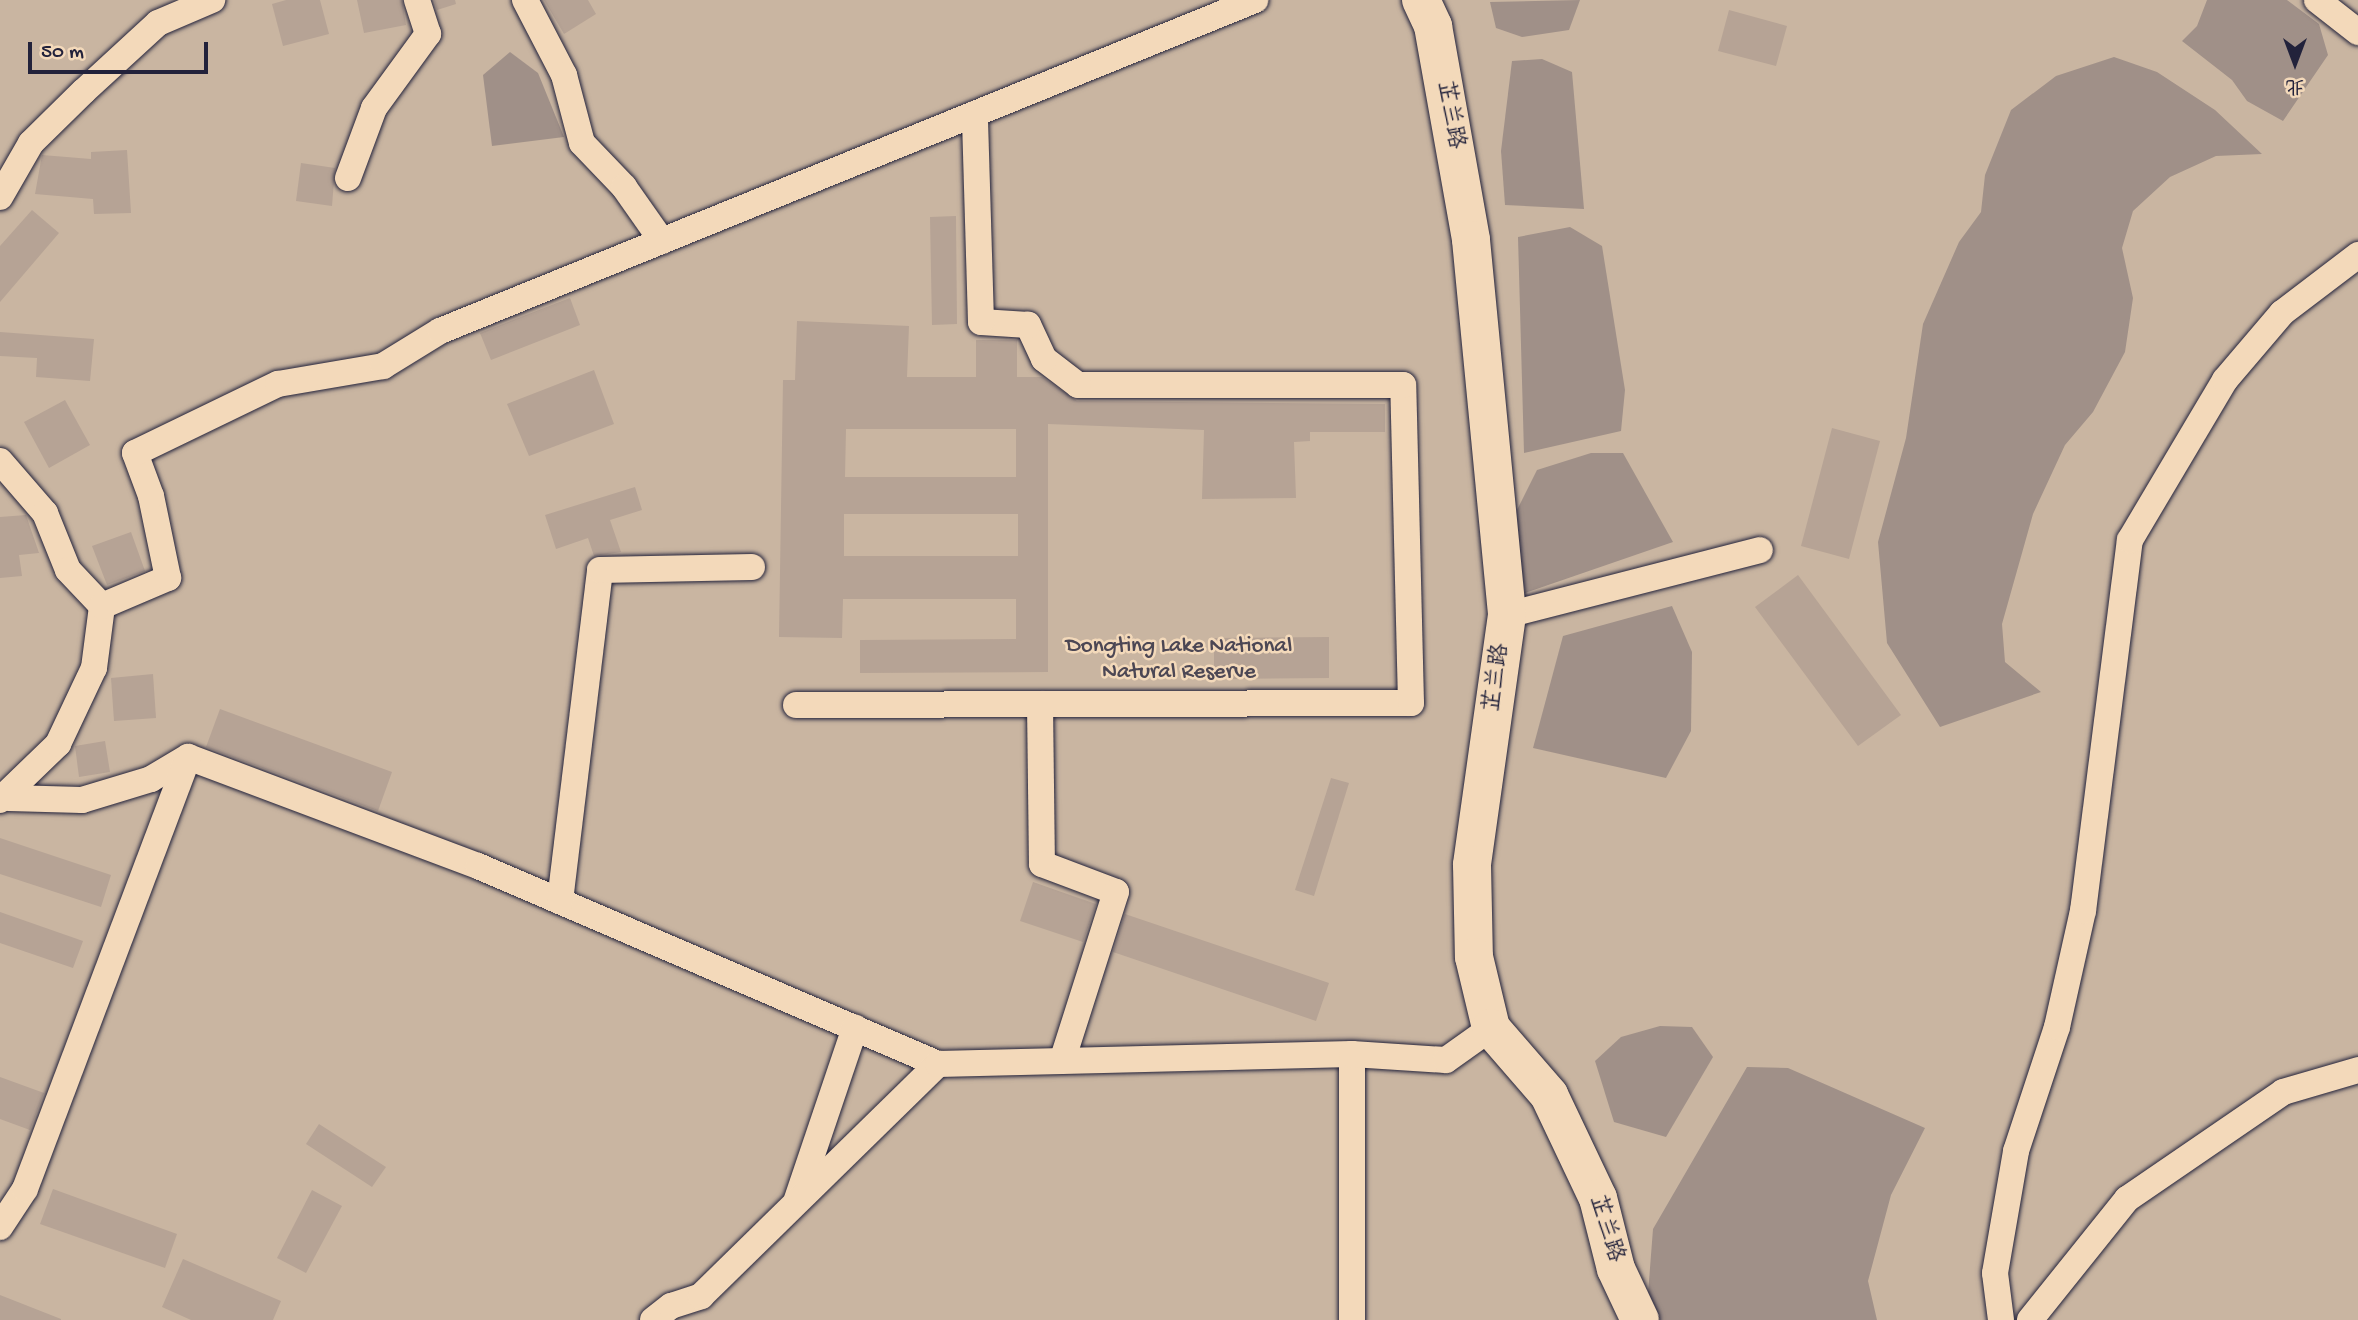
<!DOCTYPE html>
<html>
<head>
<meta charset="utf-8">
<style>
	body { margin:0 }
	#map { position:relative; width:2358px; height:1320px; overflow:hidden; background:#e6ceb2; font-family:"Gochi Hand","LXGW WenKai TC",sans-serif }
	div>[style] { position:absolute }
	.green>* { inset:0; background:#c9b5a1 }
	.water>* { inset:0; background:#a09088 }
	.building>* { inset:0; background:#b6a395 }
	.roads { filter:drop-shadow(0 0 2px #22223b) drop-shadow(0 0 2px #22223b) }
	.street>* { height:26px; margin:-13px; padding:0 13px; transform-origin:13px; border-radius:13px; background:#f3d9ba }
	.secondary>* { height:38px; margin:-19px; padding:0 19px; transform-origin:19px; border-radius:19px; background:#f3d9ba }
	span { translate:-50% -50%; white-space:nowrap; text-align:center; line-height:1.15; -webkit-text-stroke:5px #f3d9ba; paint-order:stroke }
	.street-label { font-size:23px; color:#22223b }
	.park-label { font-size:23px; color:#4c4754 }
	.north { position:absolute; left:2260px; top:28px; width:70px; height:70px; -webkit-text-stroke:5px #f3d9ba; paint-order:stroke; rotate:180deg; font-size:19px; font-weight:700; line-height:28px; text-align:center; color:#22223b }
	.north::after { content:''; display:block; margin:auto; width:24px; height:32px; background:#22223b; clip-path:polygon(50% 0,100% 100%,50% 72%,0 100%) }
	.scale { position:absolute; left:28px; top:42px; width:180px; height:32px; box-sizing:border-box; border:4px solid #22223b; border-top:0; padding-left:9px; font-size:21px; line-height:24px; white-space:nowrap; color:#22223b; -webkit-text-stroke:5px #f3d9ba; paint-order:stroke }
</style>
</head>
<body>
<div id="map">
	<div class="green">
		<div style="clip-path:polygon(0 0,2358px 0,2358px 1320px,0 1320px)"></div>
	</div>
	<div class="water">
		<div style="clip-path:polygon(1580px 0,1569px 30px,1522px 37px,1496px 28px,1490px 2px)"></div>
		<div style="clip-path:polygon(2207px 0,2287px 0,2319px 24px,2328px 55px,2283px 121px,2247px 101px,2232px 80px,2182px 41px,2197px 26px)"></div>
		<div style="clip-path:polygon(510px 52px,538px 73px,564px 137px,492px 146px,483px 75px)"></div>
		<div style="clip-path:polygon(2114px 57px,2157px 72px,2215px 110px,2262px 154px,2216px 156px,2170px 177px,2133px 211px,2122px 248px,2133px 298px,2125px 352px,2093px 412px,2065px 445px,2033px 514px,2002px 624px,2005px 662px,2041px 692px,1940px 727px,1887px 643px,1878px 542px,1906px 438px,1923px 324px,1959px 242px,1981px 212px,1985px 175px,2011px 110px,2056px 76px)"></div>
		<div style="clip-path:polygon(1542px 59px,1572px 72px,1584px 209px,1505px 205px,1501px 151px,1512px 61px)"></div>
		<div style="clip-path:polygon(1570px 227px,1602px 246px,1625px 390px,1621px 431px,1524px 453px,1518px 237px)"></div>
		<div style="clip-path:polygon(1591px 453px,1623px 453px,1673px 542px,1525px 593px,1514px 516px,1537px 470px)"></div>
		<div style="clip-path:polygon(1672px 606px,1692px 652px,1691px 731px,1666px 778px,1533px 748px,1563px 636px)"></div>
		<div style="clip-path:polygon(1660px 1026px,1692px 1027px,1713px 1057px,1666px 1137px,1614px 1122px,1595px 1061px,1621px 1037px)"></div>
		<div style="clip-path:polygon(1747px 1067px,1788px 1068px,1925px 1128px,1891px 1195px,1868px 1281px,1877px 1320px,1646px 1320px,1653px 1229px)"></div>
	</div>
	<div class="building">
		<div style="clip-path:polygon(286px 0,320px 0,329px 34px,283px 46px,272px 4px)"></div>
		<div style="clip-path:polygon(357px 0,402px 0,406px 25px,364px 33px)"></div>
		<div style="clip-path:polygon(434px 0,455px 0,456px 4px,437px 10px)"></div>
		<div style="clip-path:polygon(544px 0,588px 0,596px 14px,564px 34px)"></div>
		<div style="clip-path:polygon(1729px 10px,1787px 26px,1776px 66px,1718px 51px)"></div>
		<div style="clip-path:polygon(127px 150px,131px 213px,94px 214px,93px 199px,35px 194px,42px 155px,91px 159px,91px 152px)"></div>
		<div style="clip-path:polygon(301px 163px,335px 168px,332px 206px,296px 201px)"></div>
		<div style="clip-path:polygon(32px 210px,59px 233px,0 302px,0 246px)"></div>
		<div style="clip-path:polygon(956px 216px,957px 324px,932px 325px,930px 217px)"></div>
		<div style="clip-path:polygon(570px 298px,580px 325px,491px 360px,480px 333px)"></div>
		<div style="clip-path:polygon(evenodd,797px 321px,909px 326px,907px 377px,976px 377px,976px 340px,1017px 340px,1017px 377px,1042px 377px,1077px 401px,1385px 404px,1385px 432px,1310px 432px,1310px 441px,1294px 442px,1296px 498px,1202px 499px,1204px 430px,1048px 424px,1048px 672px,860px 673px,860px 640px,1016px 639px,1016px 599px,843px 599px,842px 638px,779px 637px,783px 380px,795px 380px,797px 321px,846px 429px,1016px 429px,1016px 477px,845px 477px,846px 429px,797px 321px,844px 514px,1018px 514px,1018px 556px,844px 556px,844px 514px)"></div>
		<div style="clip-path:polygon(0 332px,94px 339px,90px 381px,36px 377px,37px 358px,0 356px)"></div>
		<div style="clip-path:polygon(594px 370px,614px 424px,529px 456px,507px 404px)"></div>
		<div style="clip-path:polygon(65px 400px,90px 445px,49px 468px,24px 422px)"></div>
		<div style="clip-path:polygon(1832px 428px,1880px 441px,1849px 559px,1801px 546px)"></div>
		<div style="clip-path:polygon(635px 487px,642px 510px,610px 520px,621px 552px,594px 556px,588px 538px,556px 549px,545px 515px)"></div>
		<div style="clip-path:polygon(26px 515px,39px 553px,19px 555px,22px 576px,0 578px,0 517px)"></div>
		<div style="clip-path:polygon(131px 532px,145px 571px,107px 585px,92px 546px)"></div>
		<div style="clip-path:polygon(1798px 575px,1901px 715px,1858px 746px,1755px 607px)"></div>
		<div style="clip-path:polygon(1329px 637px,1329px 678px,1214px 679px,1214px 638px)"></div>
		<div style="clip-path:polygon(153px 674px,156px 718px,114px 721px,111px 678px)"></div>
		<div style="clip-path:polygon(220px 709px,392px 772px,378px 811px,206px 747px)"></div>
		<div style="clip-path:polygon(105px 741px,110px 772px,79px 777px,75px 746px)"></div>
		<div style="clip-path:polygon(1331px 778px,1349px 783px,1314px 896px,1295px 890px)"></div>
		<div style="clip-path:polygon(0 838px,111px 875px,101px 907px,0 874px)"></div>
		<div style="clip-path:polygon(1033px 882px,1096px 904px,1083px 942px,1020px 921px)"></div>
		<div style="clip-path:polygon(0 912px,83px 941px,73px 968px,0 943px)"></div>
		<div style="clip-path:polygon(1125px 914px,1329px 983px,1316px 1021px,1113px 952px)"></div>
		<div style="clip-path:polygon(0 1077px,44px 1093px,30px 1130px,0 1119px)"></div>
		<div style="clip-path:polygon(319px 1124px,386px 1167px,372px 1187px,306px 1144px)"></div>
		<div style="clip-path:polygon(53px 1189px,177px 1234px,165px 1268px,40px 1224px)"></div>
		<div style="clip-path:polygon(312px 1190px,342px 1206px,306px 1273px,277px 1258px)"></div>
		<div style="clip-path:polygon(183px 1259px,281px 1301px,273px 1320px,191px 1320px,162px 1307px)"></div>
		<div style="clip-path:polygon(0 1295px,61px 1319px,61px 1320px,0 1320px)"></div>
	</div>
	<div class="roads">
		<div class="street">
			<div style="left:525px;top:0;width:85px;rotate:62.5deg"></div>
			<div style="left:564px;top:75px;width:70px;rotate:75.2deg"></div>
			<div style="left:582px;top:143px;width:61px;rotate:46.3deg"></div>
			<div style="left:624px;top:187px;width:66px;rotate:54.9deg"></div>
			<div style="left:2317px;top:0;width:52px;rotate:38deg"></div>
			<div style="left:348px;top:178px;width:75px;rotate:-69.6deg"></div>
			<div style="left:374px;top:108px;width:92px;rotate:-53.9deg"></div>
			<div style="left:428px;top:34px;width:36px;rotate:-108deg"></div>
			<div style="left:0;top:197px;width:62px;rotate:-60.1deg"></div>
			<div style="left:31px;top:143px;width:74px;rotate:-44.5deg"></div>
			<div style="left:84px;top:91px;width:100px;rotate:-42.6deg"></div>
			<div style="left:158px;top:23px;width:59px;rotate:-23.1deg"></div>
			<div style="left:0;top:461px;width:69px;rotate:49.1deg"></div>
			<div style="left:45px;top:513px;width:61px;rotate:68deg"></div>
			<div style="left:68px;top:570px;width:50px;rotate:46.6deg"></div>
			<div style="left:1507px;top:615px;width:261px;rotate:-14.4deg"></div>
			<div style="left:1040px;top:704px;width:160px;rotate:89.3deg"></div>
			<div style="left:1042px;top:864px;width:79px;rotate:20.7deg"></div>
			<div style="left:1116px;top:892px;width:177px;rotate:107.7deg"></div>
			<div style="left:796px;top:705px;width:615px;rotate:-0.19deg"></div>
			<div style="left:1411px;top:703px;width:318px;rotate:-91.4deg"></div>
			<div style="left:1403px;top:385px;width:325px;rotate:180deg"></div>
			<div style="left:1078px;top:385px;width:43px;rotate:-142.6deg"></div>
			<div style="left:1044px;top:359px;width:38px;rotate:-115deg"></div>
			<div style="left:1028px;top:325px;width:47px;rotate:-176.3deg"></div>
			<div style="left:981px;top:322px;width:208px;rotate:-91.7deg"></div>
			<div style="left:9px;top:798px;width:73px;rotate:1.6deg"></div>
			<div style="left:82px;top:800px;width:72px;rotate:-16.9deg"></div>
			<div style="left:151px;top:779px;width:43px;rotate:-30.7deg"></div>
			<div style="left:188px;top:757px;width:310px;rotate:20.6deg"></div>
			<div style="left:478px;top:866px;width:501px;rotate:23.29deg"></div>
			<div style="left:0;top:800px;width:81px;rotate:-44deg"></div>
			<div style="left:58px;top:744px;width:84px;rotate:-64.7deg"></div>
			<div style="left:94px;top:668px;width:63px;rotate:-82.6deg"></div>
			<div style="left:102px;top:606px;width:72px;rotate:-23deg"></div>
			<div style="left:168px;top:578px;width:84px;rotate:-101.7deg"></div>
			<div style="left:151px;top:496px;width:46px;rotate:-110.4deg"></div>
			<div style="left:135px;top:453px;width:159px;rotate:-25.8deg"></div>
			<div style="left:278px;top:384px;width:107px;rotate:-9.7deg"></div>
			<div style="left:383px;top:366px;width:67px;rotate:-31.6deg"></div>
			<div style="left:440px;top:331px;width:880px;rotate:-22.1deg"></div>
			<div style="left:560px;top:901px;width:333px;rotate:-83.1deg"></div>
			<div style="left:600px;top:570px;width:152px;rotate:-1.1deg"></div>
			<div style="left:1352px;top:1054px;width:266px;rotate:90deg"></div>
			<div style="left:797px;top:1199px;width:181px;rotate:-71.3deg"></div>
			<div style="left:0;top:1227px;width:45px;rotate:-56.7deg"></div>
			<div style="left:25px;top:1189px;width:462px;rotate:-69.3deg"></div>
			<div style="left:653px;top:1320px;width:23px;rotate:-38deg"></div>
			<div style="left:671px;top:1306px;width:32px;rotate:-18deg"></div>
			<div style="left:701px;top:1296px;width:332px;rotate:-44.4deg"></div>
			<div style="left:938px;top:1064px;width:414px;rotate:-1.4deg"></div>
			<div style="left:1352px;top:1054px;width:94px;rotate:3.7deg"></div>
			<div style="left:1446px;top:1060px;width:55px;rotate:-35.4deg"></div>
			<div style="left:2001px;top:1320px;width:47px;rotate:-97.3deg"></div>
			<div style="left:1995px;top:1273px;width:124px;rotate:-80.2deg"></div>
			<div style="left:2016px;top:1151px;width:131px;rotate:-71.7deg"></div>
			<div style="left:2057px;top:1027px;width:119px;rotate:-77.4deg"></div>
			<div style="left:2083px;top:911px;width:374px;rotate:-82.8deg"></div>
			<div style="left:2130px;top:540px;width:186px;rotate:-59.3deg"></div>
			<div style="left:2225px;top:380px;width:88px;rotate:-49.6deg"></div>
			<div style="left:2282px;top:313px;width:96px;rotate:-37.3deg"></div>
			<div style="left:2030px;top:1320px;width:155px;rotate:-51.3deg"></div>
			<div style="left:2127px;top:1199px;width:189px;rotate:-34.4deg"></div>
			<div style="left:2283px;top:1092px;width:78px;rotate:-16.3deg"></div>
		</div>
		<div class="secondary">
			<div style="left:1421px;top:0;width:29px;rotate:65deg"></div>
			<div style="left:1433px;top:26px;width:217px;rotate:79.9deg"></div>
			<div style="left:1471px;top:240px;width:377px;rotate:84.5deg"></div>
			<div style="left:1507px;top:615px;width:252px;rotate:98deg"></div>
			<div style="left:1472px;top:865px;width:92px;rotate:88.8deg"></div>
			<div style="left:1474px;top:957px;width:73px;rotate:76.5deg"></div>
			<div style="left:1491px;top:1028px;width:89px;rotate:49.1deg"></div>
			<div style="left:1549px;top:1095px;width:114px;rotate:64.6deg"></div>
			<div style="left:1598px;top:1198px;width:73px;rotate:75.8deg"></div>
			<div style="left:1616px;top:1269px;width:56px;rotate:64.8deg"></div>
		</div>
	</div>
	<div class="street-label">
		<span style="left:1449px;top:115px;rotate:80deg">芷兰路</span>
		<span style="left:1498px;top:678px;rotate:-82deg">芷兰路</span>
		<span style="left:1605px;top:1229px;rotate:73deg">芷兰路</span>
	</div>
	<div class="park-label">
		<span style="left:1179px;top:660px">Dongting Lake National<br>Natural Reserve</span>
	</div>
	<div class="north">北</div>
	<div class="scale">50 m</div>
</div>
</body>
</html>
